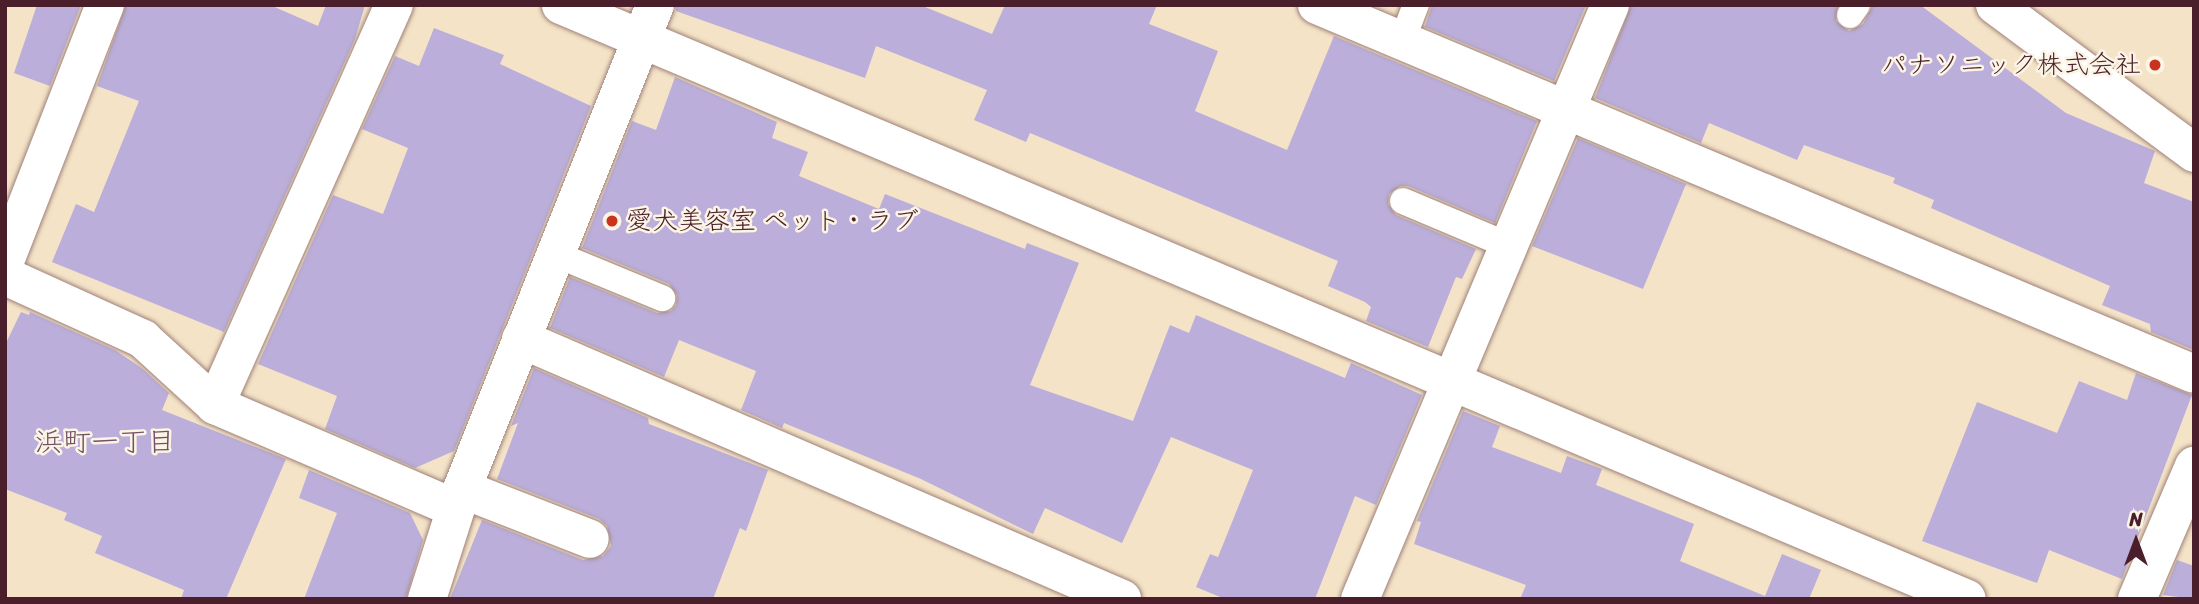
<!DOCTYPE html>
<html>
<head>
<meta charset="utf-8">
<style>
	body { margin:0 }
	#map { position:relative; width:2199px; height:604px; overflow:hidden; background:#f4e3c7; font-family:Sriracha,"Klee One",sans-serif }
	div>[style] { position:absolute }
	.building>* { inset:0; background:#bbaeda }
	.roads { filter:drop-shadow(0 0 2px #9f8179) drop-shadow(0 0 2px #9f8179) }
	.lane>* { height:26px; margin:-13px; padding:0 13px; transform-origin:13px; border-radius:13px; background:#fff }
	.street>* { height:38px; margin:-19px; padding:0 19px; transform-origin:19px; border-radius:19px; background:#fff }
	.dots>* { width:19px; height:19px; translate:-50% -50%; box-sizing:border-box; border:4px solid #fcf5e5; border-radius:50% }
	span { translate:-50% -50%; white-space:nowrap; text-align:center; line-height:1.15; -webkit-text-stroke:5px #fcf5e5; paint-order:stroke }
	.poi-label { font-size:26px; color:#4a1f2b }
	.right { translate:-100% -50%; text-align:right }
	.left { translate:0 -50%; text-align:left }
	.neighbourhood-label { font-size:28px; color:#725168 }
	.frame { position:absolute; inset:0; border:7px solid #4a1f2b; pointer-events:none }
	.north { position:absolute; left:2101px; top:506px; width:70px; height:70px; -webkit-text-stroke:5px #fcf5e5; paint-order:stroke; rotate:0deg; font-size:19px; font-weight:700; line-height:28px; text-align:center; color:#4a1f2b }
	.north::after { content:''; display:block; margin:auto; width:24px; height:32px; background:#4a1f2b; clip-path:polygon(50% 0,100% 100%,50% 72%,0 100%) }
</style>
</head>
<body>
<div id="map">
	<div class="building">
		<div style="clip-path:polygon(37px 5px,81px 5px,50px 86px,14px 73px)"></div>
		<div style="clip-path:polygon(126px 5px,270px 5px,318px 26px,326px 5px,365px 5px,355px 39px,224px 332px,52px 262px,76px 204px,94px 212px,139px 101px,97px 86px)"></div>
		<div style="clip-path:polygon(676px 5px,920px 5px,992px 34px,1005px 5px,1157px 5px,1149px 24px,1218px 51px,1195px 111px,1287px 150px,1334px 36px,1537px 121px,1495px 223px,1408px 186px,1400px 186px,1389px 194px,1388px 204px,1396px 215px,1476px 249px,1462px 279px,1456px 277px,1428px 347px,1366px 321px,1371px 307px,1365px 302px,1328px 286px,1338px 261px,1030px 133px,1026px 142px,974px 120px,987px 90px,876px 46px,865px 78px,676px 11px)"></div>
		<div style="clip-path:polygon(1432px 5px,1586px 5px,1554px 81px,1425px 27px)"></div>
		<div style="clip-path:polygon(1631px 5px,1838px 5px,1836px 21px,1849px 31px,1863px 24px,1873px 5px,1920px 5px,2066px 113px,2155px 151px,2144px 183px,2194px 202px,2194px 350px,2151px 332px,2150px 324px,2102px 305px,2110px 286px,1931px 208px,1934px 200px,1893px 183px,1895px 178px,1804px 145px,1797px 160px,1709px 123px,1701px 143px,1595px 98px)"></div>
		<div style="clip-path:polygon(434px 28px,504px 55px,500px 64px,591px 106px,454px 451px,415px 468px,325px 429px,337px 396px,258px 364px,333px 195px,383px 214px,408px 148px,362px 129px,395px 56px,419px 66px)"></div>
		<div style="clip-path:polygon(675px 77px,777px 122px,772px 138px,808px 152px,799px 176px,879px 209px,885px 194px,1025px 249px,1027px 243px,1079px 263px,1030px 385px,1133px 421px,1170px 325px,1189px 333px,1196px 315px,1345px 378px,1351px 363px,1422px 395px,1376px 505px,1355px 496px,1315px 599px,1225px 599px,1196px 587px,1210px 554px,1218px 557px,1253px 470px,1171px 437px,1122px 543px,1045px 508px,1033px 534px,921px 479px,784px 423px,782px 428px,741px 410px,756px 371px,679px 340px,664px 377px,550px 328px,570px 277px,657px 313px,671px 311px,676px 305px,677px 295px,669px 284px,582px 248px,632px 121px,656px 130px)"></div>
		<div style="clip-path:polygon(1578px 138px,1686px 184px,1643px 289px,1532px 246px)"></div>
		<div style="clip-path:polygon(21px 312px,29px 315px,30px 312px,115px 350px,143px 369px,169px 393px,162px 410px,286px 459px,226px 599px,181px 599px,184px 590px,95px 553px,102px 536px,64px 520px,67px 513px,5px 489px,5px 345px)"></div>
		<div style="clip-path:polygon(534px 368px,648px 418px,649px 424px,768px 470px,746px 531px,740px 528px,713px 599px,450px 599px,482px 520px,583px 560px,603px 556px,611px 546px,607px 526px,599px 519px,497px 479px,518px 423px,511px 426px)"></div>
		<div style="clip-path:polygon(2136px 373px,2192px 395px,2122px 579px,2049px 550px,2037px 583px,1922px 541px,1977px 402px,2057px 433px,2079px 381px,2127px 400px)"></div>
		<div style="clip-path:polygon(1463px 411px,1500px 426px,1492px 447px,1561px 473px,1567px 456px,1602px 469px,1596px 485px,1694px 524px,1680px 561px,1765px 596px,1782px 554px,1821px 570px,1809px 599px,1520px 599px,1526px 585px,1414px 544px,1421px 522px,1417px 521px)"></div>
		<div style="clip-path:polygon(309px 470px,410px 513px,423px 540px,406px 599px,304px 599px,337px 513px,299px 498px)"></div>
		<div style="clip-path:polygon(2177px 560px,2194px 566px,2194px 599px,2163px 595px)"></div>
	</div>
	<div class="roads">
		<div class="lane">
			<div style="left:1850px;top:15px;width:12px;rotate:-55deg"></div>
			<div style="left:1402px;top:41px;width:39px;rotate:-69deg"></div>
			<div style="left:1403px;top:201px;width:113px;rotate:22.9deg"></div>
			<div style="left:555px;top:254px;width:116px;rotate:22.4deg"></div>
		</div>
		<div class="street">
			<div style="left:561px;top:5px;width:1526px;rotate:22.9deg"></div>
			<div style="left:1317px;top:5px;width:951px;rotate:22.82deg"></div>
			<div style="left:1995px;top:5px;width:248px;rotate:36.6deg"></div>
			<div style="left:5px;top:261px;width:275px;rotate:-68.7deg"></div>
			<div style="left:5px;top:276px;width:152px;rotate:24.5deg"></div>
			<div style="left:143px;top:339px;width:98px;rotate:42.5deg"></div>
			<div style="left:215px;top:405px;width:260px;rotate:23.3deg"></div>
			<div style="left:521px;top:339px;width:655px;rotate:23.39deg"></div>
			<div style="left:215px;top:405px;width:438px;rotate:-65.9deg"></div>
			<div style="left:462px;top:489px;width:137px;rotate:21.3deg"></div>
			<div style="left:427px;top:599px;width:115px;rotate:-72.3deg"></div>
			<div style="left:462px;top:489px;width:521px;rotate:-68.26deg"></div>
			<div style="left:1360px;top:599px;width:644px;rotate:-67.17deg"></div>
			<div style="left:2137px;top:599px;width:145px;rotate:-66.8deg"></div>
		</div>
	</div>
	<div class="dots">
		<div style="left:2155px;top:65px;background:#c8321e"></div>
		<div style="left:612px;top:221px;background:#c8321e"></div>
	</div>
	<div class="poi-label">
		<span class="right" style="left:2141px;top:65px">パナソニック株式会社</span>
		<span class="left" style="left:626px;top:221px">愛犬美容室 ペット・ラブ</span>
	</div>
	<div class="neighbourhood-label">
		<span style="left:105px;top:442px">浜町一丁目</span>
	</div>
	<div class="frame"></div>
	<div class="north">N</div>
</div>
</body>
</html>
